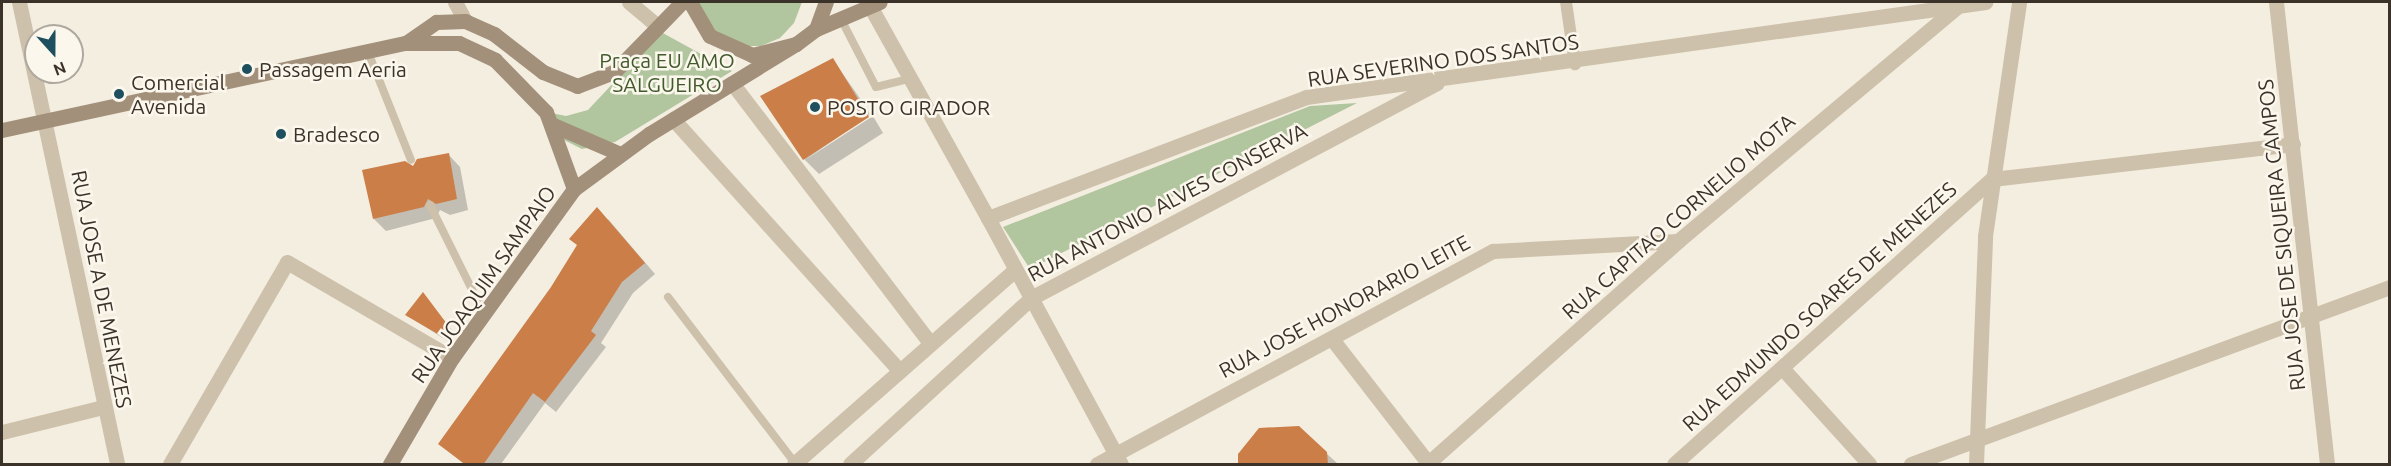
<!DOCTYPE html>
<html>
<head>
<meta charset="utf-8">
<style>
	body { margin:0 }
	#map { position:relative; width:2391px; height:466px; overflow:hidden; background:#f4eee0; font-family:Ubuntu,sans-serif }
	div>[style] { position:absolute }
	.green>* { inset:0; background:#b1c59e }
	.shadow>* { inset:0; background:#0003 }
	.building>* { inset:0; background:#cb7e47 }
	.service>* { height:8px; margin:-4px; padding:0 4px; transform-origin:4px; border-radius:4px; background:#cec1ab }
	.pedestrian>* { height:12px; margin:-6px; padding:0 6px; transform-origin:6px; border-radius:6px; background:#cec1ab }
	.minor>* { height:15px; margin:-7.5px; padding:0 7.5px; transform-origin:7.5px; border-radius:7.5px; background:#cec1ab }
	.secondary>* { height:15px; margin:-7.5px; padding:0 7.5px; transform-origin:7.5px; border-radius:7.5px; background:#a2907b }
	.dots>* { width:16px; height:16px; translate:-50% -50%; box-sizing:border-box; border:3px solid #fbf7ed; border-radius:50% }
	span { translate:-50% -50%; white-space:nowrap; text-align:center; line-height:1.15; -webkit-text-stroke:5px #fbf7ed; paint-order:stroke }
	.park-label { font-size:21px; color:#425b2d }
	.street-label { font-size:21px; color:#3b322a }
	.poi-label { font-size:21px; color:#3b322a }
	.left { translate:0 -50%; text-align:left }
	.frame { position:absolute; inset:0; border:3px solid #3b322a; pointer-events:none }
	.north { position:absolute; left:24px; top:24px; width:60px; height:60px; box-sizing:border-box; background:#fbf7ed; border:2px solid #aea89f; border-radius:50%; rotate:159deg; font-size:16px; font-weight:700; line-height:24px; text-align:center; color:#3b322a }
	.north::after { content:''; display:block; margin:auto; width:21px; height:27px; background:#1d4f5f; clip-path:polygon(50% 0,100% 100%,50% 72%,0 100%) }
</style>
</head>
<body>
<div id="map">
	<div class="green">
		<div style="clip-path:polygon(695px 2px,802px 2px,794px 23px,780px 38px,761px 46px,740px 46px,707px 27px)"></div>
		<div style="clip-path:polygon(661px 32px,732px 71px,615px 142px,582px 149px,562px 139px,541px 111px,566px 116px,588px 110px)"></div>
		<div style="clip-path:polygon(1357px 103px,1030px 269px,1003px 227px,1310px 106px)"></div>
	</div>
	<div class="shadow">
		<div style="clip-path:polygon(833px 60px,871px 114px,805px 160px,763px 97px)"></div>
		<div style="clip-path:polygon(873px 116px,883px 133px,819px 174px,805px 160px)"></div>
		<div style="clip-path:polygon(448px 154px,460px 167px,468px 210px,450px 215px,440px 210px,436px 218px,386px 231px,374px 219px,413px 168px)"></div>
		<div style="clip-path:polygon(608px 219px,655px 274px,633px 293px,601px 343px,606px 347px,556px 412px,545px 403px,501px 464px,464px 464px,440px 444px)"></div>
		<div style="clip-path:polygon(423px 294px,455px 334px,452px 344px,407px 315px)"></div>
		<div style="clip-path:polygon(1326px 453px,1338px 464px,1239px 464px)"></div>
	</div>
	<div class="building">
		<div style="clip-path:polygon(833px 58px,869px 117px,803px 160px,760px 96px)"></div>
		<div style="clip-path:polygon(449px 153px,457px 199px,436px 204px,428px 199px,424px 207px,373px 219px,362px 170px,405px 161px,413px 166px,417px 159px)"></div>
		<div style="clip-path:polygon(597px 207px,645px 263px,622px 282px,591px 331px,596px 335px,545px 402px,533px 393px,483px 465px,466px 465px,438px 444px,551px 287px,577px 245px,569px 239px)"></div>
		<div style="clip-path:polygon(423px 292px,447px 324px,443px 337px,405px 315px)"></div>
		<div style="clip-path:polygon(1299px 426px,1327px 452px,1328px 465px,1238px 465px,1238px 454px,1259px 428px)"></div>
	</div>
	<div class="service">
		<div style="left:841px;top:19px;width:76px;rotate:62.8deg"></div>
		<div style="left:876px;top:87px;width:36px;rotate:-14deg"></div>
		<div style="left:368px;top:52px;width:116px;rotate:68.3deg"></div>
		<div style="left:430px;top:205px;width:122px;rotate:63.6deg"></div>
		<div style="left:668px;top:297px;width:209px;rotate:52.6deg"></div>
	</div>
	<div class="pedestrian">
		<div style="left:1566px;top:2px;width:63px;rotate:81.7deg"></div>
	</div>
	<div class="minor">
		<div style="left:19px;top:2px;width:472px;rotate:78deg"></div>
		<div style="left:455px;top:2px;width:21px;rotate:62deg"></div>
		<div style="left:629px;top:2px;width:35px;rotate:40deg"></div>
		<div style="left:2276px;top:2px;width:465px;rotate:83.7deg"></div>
		<div style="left:870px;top:6px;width:243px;rotate:60.9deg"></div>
		<div style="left:732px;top:83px;width:327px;rotate:52.7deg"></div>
		<div style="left:673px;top:119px;width:339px;rotate:48deg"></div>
		<div style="left:1992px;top:179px;width:303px;rotate:-6.6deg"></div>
		<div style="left:1332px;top:339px;width:158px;rotate:52.2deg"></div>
		<div style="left:1783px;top:369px;width:128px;rotate:47.8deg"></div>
		<div style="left:2px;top:432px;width:104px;rotate:-13.9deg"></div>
		<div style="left:170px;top:464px;width:233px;rotate:-59.9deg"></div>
		<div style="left:287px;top:262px;width:191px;rotate:30.2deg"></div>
		<div style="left:794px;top:464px;width:294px;rotate:-41.3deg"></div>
		<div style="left:850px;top:464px;width:246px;rotate:-42.5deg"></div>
		<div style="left:1031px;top:298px;width:459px;rotate:-27.9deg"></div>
		<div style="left:1097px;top:464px;width:450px;rotate:-28.3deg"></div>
		<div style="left:1493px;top:251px;width:185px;rotate:-3.1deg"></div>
		<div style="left:1121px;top:464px;width:280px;rotate:-118.4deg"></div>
		<div style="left:988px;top:218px;width:340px;rotate:-20.8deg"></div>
		<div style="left:1306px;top:97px;width:686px;rotate:-7.96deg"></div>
		<div style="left:1427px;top:464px;width:336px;rotate:-41.6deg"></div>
		<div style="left:1678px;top:241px;width:366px;rotate:-40deg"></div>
		<div style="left:1674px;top:464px;width:427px;rotate:-41.9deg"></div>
		<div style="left:1911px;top:464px;width:511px;rotate:-20.28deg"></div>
		<div style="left:1976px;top:464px;width:228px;rotate:-87.7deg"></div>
		<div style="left:1985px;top:236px;width:236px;rotate:-81.7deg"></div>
	</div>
	<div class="secondary">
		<div style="left:690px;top:2px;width:39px;rotate:60deg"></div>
		<div style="left:710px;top:36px;width:46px;rotate:24.3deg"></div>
		<div style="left:752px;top:55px;width:45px;rotate:-14deg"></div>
		<div style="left:796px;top:44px;width:25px;rotate:-37deg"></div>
		<div style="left:816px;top:29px;width:29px;rotate:-70deg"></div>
		<div style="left:816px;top:29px;width:69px;rotate:-22.9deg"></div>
		<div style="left:406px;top:43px;width:37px;rotate:-35deg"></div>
		<div style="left:436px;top:22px;width:29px;rotate:-2deg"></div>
		<div style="left:465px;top:21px;width:32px;rotate:24deg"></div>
		<div style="left:494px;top:34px;width:62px;rotate:37.8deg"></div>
		<div style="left:543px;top:72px;width:37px;rotate:22deg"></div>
		<div style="left:577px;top:86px;width:40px;rotate:-21deg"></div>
		<div style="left:614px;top:72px;width:98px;rotate:-45.8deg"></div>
		<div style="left:553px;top:125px;width:73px;rotate:23.4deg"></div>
		<div style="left:2px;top:130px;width:413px;rotate:-12.2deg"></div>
		<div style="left:406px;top:43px;width:53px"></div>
		<div style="left:459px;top:43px;width:40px;rotate:25deg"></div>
		<div style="left:495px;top:60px;width:73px;rotate:45.6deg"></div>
		<div style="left:546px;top:112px;width:82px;rotate:70deg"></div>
		<div style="left:390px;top:464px;width:123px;rotate:-59.7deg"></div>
		<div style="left:452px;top:358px;width:208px;rotate:-54.2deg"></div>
		<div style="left:574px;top:189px;width:93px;rotate:-36.3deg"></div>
		<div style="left:649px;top:134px;width:172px;rotate:-31.5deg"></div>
	</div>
	<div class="dots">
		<div style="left:247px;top:69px;background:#1d4f5f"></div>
		<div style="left:119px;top:94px;background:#1d4f5f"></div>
		<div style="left:815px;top:107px;background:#1d4f5f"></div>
		<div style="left:281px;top:134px;background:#1d4f5f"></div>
	</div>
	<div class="park-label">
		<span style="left:667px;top:72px">Praça EU AMO<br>SALGUEIRO</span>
	</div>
	<div class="street-label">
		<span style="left:1443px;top:60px;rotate:-8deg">RUA SEVERINO DOS SANTOS</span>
		<span style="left:1167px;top:202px;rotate:-28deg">RUA ANTONIO ALVES CONSERVA</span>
		<span style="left:1678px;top:216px;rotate:-41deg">RUA CAPITAO CORNELIO MOTA</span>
		<span style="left:2281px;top:235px;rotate:-96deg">RUA JOSE DE SIQUEIRA CAMPOS</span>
		<span style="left:483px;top:284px;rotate:-55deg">RUA JOAQUIM SAMPAIO</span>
		<span style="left:102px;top:289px;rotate:79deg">RUA JOSE A DE MENEZES</span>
		<span style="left:1344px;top:306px;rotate:-28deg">RUA JOSE HONORARIO LEITE</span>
		<span style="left:1819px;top:306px;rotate:-42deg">RUA EDMUNDO SOARES DE MENEZES</span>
	</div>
	<div class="poi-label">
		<span class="left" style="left:259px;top:69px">Passagem Aeria</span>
		<span class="left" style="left:131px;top:94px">Comercial<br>Avenida</span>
		<span class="left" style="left:827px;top:107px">POSTO GIRADOR</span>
		<span class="left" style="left:293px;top:134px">Bradesco</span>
	</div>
	<div class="frame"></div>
	<div class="north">N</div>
</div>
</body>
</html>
